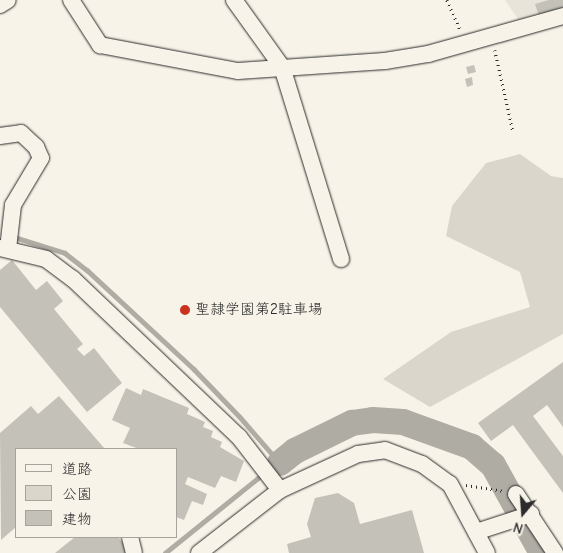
<!DOCTYPE html>
<html>
<head>
<meta charset="utf-8">
<style>
	body { margin:0 }
	#map { position:relative; width:563px; height:553px; overflow:hidden; background:#f7f3e8; font-family:"Comic Neue","Klee One",sans-serif }
	div>[style] { position:absolute }
	.built>* { inset:0; background:#e8e4da }
	.green>* { inset:0; background:#dad6cc }
	.stream>* { height:4.5px; margin:-2.25px; padding:0 2.25px; transform-origin:2.25px; border-radius:2.25px; background:#afaca4 }
	.river>* { height:26px; margin:-13px; padding:0 13px; transform-origin:13px; border-radius:13px; background:#afaca4 }
	.building>* { inset:0; background:#c4c1b9 }
	.path>* { height:2.5px; margin-top:-1.25px; transform-origin:0; background:repeating-linear-gradient(90deg,#2b2b2b 0 1px,transparent 0 5px) }
	.roads { filter:drop-shadow(0 0 1px #2b2b2b) drop-shadow(0 0 1px #2b2b2b) }
	.minor>* { height:16px; margin:-8px; padding:0 8px; transform-origin:8px; border-radius:8px; background:#f7f3e8 }
	.dots>* { width:14px; height:14px; translate:-50% -50%; box-sizing:border-box; border:2px solid #f7f3e8; border-radius:50% }
	span { translate:-50% -50%; white-space:nowrap; text-align:center; line-height:1.15; -webkit-text-stroke:4px #f7f3e8; paint-order:stroke }
	.poi-label { font-size:15px; color:#2b2b2b }
	.left { translate:0 -50%; text-align:left }
	.legend { position:absolute; left:15px; top:448px; width:162px; height:90px; box-sizing:border-box; background:#f7f3e8; border:1px solid #a5a39c; margin:0; padding:6px 9px; list-style:none; font-size:15px; color:#2b2b2b }
	.legend li { display:flex; align-items:center; gap:10px; height:25px }
	.legend b { width:25px; border:1px solid #a5a39c }
	.north { position:absolute; left:498px; top:488px; width:50px; height:50px; -webkit-text-stroke:4px #f7f3e8; paint-order:stroke; rotate:198deg; font-size:14px; font-weight:700; line-height:20px; text-align:center; color:#2b2b2b }
	.north::after { content:''; display:block; margin:auto; width:18px; height:22px; background:#2b2b2b; clip-path:polygon(50% 0,100% 100%,50% 72%,0 100%) }
</style>
</head>
<body>
<div id="map">
	<div class="built">
		<div style="clip-path:polygon(505px 0,563px 0,563px 9px,520px 22px)"></div>
	</div>
	<div class="green">
		<div style="clip-path:polygon(520px 154px,551px 176px,563px 178px,563px 334px,430px 407px,383px 379px,451px 332px,530px 307px,520px 272px,446px 236px,452px 206px,486px 163px)"></div>
	</div>
	<div class="stream">
		<div style="left:14px;top:237px;width:53px;rotate:17.4deg"></div>
		<div style="left:65px;top:253px;width:28px;rotate:38deg"></div>
		<div style="left:87px;top:270px;width:146px;rotate:42.8deg"></div>
		<div style="left:194px;top:369px;width:66px;rotate:46.2deg"></div>
		<div style="left:240px;top:417px;width:61px;rotate:49deg"></div>
		<div style="left:280px;top:463px;width:13px;rotate:151deg"></div>
		<div style="left:165px;top:553px;width:126px;rotate:-38.9deg"></div>
	</div>
	<div class="river">
		<div style="left:280px;top:463px;width:19px;rotate:-39deg"></div>
		<div style="left:295px;top:451px;width:64px;rotate:-26.2deg"></div>
		<div style="left:352px;top:423px;width:21px;rotate:-8deg"></div>
		<div style="left:373px;top:420px;width:30px;rotate:4deg"></div>
		<div style="left:403px;top:422px;width:73px;rotate:19.9deg"></div>
		<div style="left:472px;top:447px;width:28px;rotate:41deg"></div>
		<div style="left:493px;top:465px;width:101px;rotate:60.9deg"></div>
	</div>
	<div class="building">
		<div style="clip-path:polygon(549px 0,563px 0,563px 9px,539px 16px,535px 4px)"></div>
		<div style="clip-path:polygon(474px 65px,476px 72px,468px 74px,466px 67px)"></div>
		<div style="clip-path:polygon(472px 77px,473px 85px,467px 87px,465px 79px)"></div>
		<div style="clip-path:polygon(12px 260px,36px 290px,47px 281px,63px 301px,54px 309px,83px 344px,77px 349px,84px 356px,94px 348px,122px 383px,87px 412px,0 307px,0 270px)"></div>
		<div style="clip-path:polygon(563px 362px,563px 427px,547px 405px,533px 416px,563px 456px,563px 493px,513px 425px,491px 441px,478px 423px)"></div>
		<div style="clip-path:polygon(126px 388px,141px 395px,143px 389px,189px 408px,187px 414px,205px 422px,203px 427px,213px 431px,211px 437px,222px 442px,220px 447px,244px 461px,236px 482px,221px 476px,215px 488px,188px 477px,185px 484px,207px 494px,203px 505px,192px 501px,184px 520px,176px 517px,176px 449px,139px 449px,123px 443px,130px 428px,112px 420px)"></div>
		<div style="clip-path:polygon(59px 396px,105px 449px,16px 449px,16px 527px,1px 540px,0 433px,31px 406px,38px 414px)"></div>
		<div style="clip-path:polygon(338px 493px,354px 503px,360px 524px,412px 510px,424px 553px,289px 553px,287px 544px,311px 537px,307px 524px,315px 498px)"></div>
		<div style="clip-path:polygon(75px 537px,118px 537px,132px 553px,55px 553px)"></div>
	</div>
	<div class="path">
		<div style="left:447px;top:0;width:34px;rotate:66deg"></div>
		<div style="left:495px;top:50px;width:83px;rotate:77.5deg"></div>
		<div style="left:466px;top:485px;width:37px;rotate:9deg"></div>
	</div>
	<div class="roads">
		<div class="minor">
			<div style="left:71px;top:0;width:54px;rotate:57.2deg"></div>
			<div style="left:100px;top:45px;width:140px;rotate:10.7deg"></div>
			<div style="left:238px;top:71px;width:147px;rotate:-3.9deg"></div>
			<div style="left:385px;top:61px;width:44px;rotate:-9.2deg"></div>
			<div style="left:428px;top:54px;width:140px;rotate:-15.7deg"></div>
			<div style="left:234px;top:0;width:82px;rotate:54.4deg"></div>
			<div style="left:282px;top:67px;width:201px;rotate:72.9deg"></div>
			<div style="left:0;top:5px;width:9px;rotate:-32deg"></div>
			<div style="left:0;top:136px;width:21px;rotate:-8deg"></div>
			<div style="left:21px;top:133px;width:21px;rotate:43deg"></div>
			<div style="left:36px;top:147px;width:12px;rotate:66deg"></div>
			<div style="left:41px;top:158px;width:55px;rotate:120.8deg"></div>
			<div style="left:13px;top:205px;width:44px;rotate:96.5deg"></div>
			<div style="left:0;top:248px;width:47px;rotate:13.4deg"></div>
			<div style="left:46px;top:259px;width:34px;rotate:37deg"></div>
			<div style="left:73px;top:279px;width:229px;rotate:43.6deg"></div>
			<div style="left:239px;top:437px;width:67px;rotate:52.3deg"></div>
			<div style="left:516px;top:494px;width:71px;rotate:56.5deg"></div>
			<div style="left:476px;top:532px;width:58px;rotate:-18.1deg"></div>
			<div style="left:130px;top:537px;width:16px;rotate:76deg"></div>
			<div style="left:199px;top:553px;width:103px;rotate:-37.9deg"></div>
			<div style="left:280px;top:490px;width:86px;rotate:-24.8deg"></div>
			<div style="left:358px;top:454px;width:27px;rotate:-8deg"></div>
			<div style="left:385px;top:450px;width:40px;rotate:21deg"></div>
			<div style="left:422px;top:464px;width:34px;rotate:36deg"></div>
			<div style="left:450px;top:484px;width:78px;rotate:61.8deg"></div>
		</div>
	</div>
	<div class="dots">
		<div style="left:185px;top:310px;background:#c8321e"></div>
	</div>
	<div class="poi-label">
		<span class="left" style="left:195px;top:310px">聖隷学園第2駐車場</span>
	</div>
	<ul class="legend">
	<li><b style="height:6px;background:#f7f3e8"></b>道路</li>
	<li><b style="height:14px;background:#dad6cc"></b>公園</li>
	<li><b style="height:14px;background:#c4c1b9"></b>建物</li>
	</ul>
	<div class="north">N</div>
</div>
</body>
</html>
